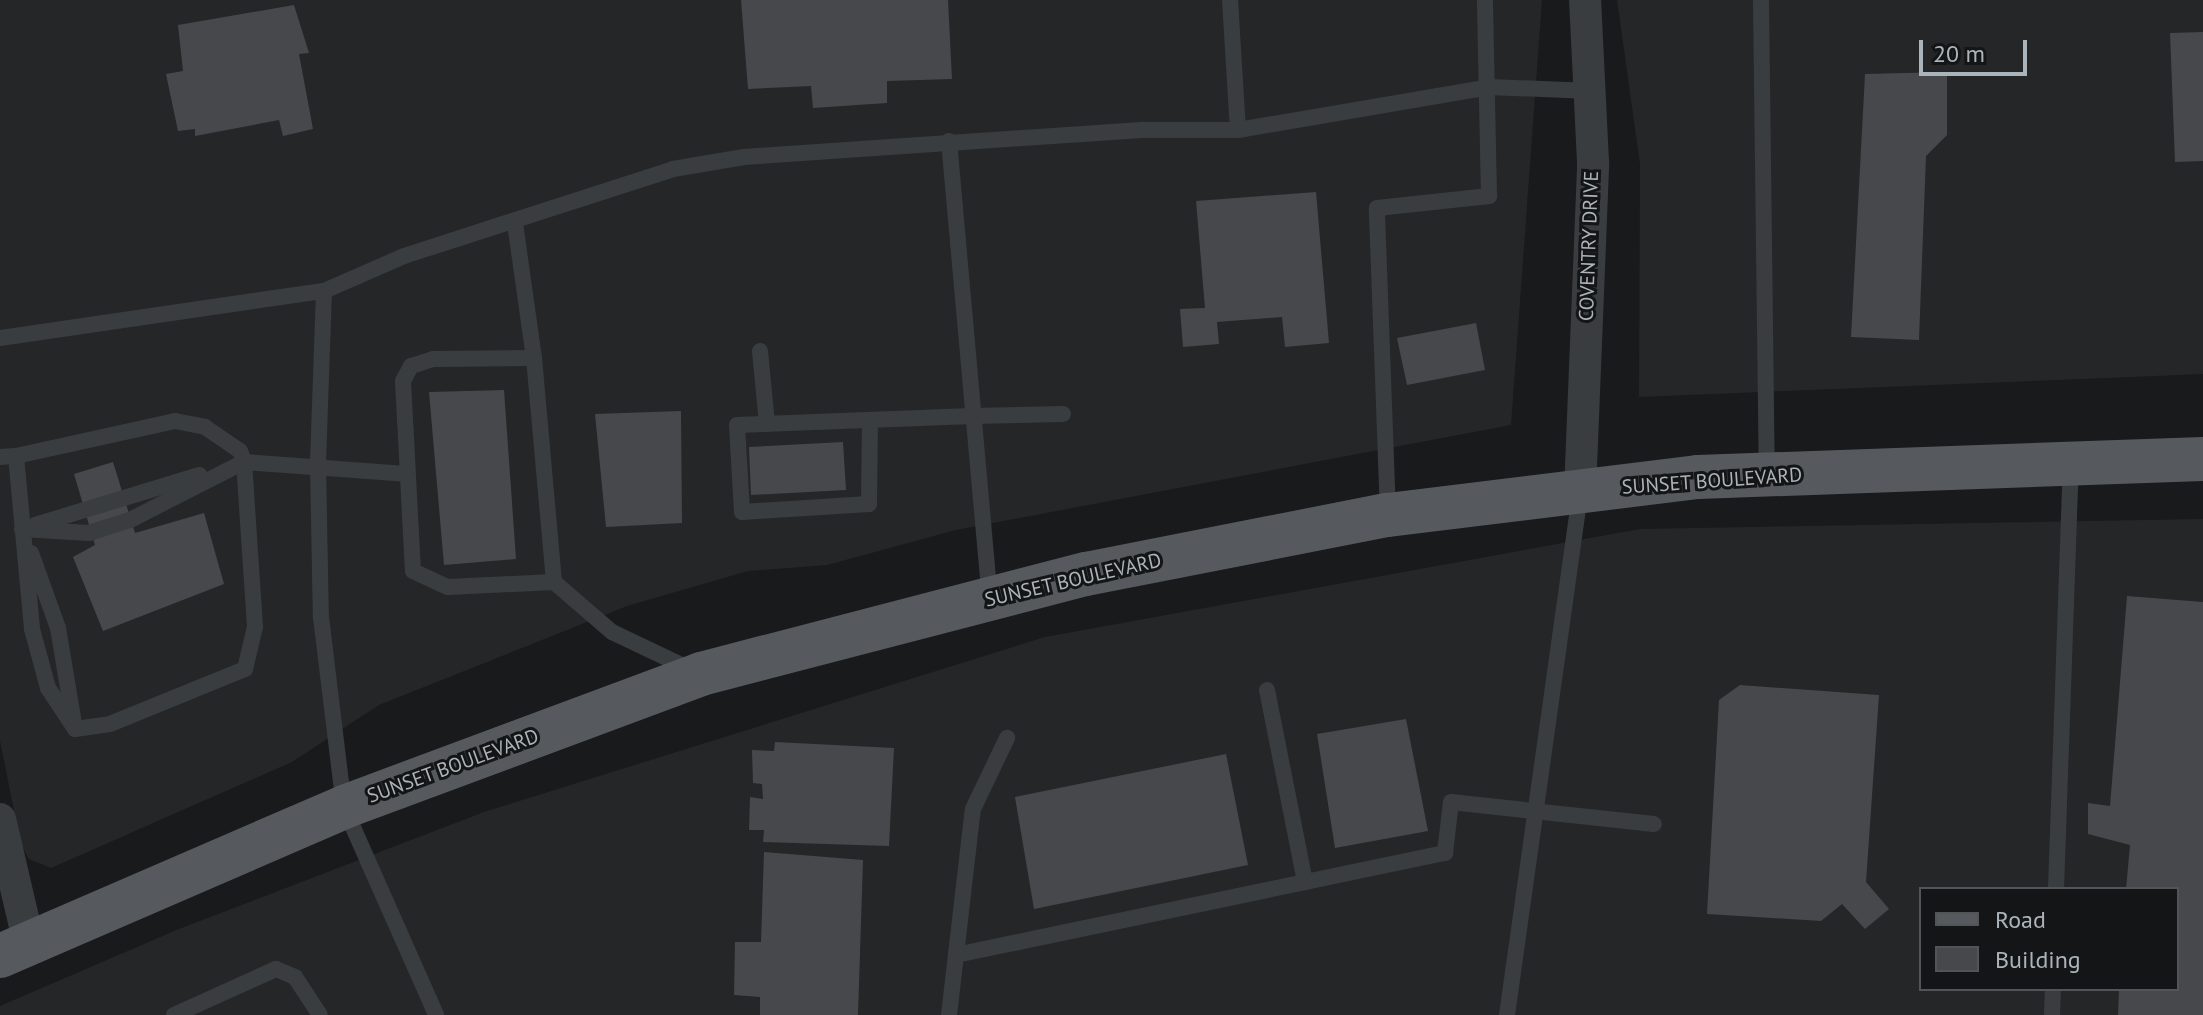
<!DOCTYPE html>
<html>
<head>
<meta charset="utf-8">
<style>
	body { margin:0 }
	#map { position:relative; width:2203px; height:1015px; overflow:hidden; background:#191a1b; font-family:"PT Sans",sans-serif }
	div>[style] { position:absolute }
	.built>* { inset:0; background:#252628 }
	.building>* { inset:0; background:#46484b }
	.service>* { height:16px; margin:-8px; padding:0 8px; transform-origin:8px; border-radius:8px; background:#3a3d40 }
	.minor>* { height:32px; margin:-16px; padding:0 16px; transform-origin:16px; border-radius:16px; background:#3a3d40 }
	.primary>* { height:44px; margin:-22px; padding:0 22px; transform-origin:22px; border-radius:22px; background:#565a5f }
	span { translate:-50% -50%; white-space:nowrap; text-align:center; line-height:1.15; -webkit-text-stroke:6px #141516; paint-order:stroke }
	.street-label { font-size:20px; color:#acb4bb }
	.legend { position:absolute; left:1919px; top:887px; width:260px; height:104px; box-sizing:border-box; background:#141516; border:2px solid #515558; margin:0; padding:10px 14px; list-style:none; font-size:24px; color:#acb4bb }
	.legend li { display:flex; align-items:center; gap:16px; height:40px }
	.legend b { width:40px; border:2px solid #515558 }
	.scale { position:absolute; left:1919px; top:40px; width:108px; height:36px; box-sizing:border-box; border:4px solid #acb4bb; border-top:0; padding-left:10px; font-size:24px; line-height:28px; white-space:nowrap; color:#acb4bb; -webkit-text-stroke:6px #141516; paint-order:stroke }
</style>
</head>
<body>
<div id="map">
	<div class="built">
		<div style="clip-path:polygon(0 0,1542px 0,1511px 425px,956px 530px,827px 565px,748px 571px,627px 606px,379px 705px,292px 762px,51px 868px,29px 859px,21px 845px,0 741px)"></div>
		<div style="clip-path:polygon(1617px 0,2203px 0,2203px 374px,1639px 397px,1640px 164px)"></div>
		<div style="clip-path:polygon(evenodd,2203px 519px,2203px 1015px,0 1015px,0 1006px,179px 929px,484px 812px,1045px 637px,1640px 529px,2203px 519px,1921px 889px,2177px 889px,2177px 989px,1921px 989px,1921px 889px)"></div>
	</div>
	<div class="building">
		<div style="clip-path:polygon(741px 0,948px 0,952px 79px,887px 81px,887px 103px,813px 108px,811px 86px,748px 89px)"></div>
		<div style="clip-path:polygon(294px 5px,309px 53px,299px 54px,313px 129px,283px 136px,279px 120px,195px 136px,195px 129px,178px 131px,166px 74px,183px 71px,178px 25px)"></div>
		<div style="clip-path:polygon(2203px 32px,2203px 161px,2175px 162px,2170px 33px)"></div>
		<div style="clip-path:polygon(1947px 72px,1947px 135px,1926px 156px,1919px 340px,1851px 337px,1865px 74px)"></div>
		<div style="clip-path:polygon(1316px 192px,1329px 343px,1285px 347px,1282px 317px,1217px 322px,1219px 344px,1183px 347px,1180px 309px,1205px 308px,1196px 201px)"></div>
		<div style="clip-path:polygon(1476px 323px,1485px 370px,1407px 385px,1397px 338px)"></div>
		<div style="clip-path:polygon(504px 390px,516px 559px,444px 565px,429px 392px)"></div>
		<div style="clip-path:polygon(681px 411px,682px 523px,606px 527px,595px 414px)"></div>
		<div style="clip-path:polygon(843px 442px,846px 490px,751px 495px,749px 447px)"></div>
		<div style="clip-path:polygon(113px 462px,135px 533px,204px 513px,224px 584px,103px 631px,73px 557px,95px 545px,74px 474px)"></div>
		<div style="clip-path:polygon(2127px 596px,2203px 602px,2203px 1015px,2118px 1015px,2119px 989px,2177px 989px,2177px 889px,2126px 889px,2130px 845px,2088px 834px,2088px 803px,2110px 806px)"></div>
		<div style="clip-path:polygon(1740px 685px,1879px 695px,1866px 882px,1889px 909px,1865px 929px,1842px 904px,1821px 921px,1707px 914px,1719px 700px)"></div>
		<div style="clip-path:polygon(1406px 719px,1428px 831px,1335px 848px,1317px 734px)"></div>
		<div style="clip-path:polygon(775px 742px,894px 748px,889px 846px,763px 842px,764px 830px,749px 830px,750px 797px,763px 799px,762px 784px,753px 783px,752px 750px,774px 751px)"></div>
		<div style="clip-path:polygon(1226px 754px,1248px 865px,1034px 909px,1015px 797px)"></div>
		<div style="clip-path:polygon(764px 852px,863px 860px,858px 1015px,760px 1015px,760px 997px,734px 995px,735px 942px,761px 942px)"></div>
	</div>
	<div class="service">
		<div style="left:1230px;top:0;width:130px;rotate:86.5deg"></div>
		<div style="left:1761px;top:0;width:474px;rotate:89.3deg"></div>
		<div style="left:949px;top:141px;width:458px;rotate:84.9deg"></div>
		<div style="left:515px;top:223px;width:136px;rotate:82deg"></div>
		<div style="left:534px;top:358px;width:225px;rotate:84.9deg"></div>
		<div style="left:554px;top:582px;width:77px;rotate:40.8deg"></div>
		<div style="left:612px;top:632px;width:89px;rotate:25.4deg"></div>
		<div style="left:324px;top:291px;width:176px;rotate:92deg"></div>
		<div style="left:318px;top:467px;width:150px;rotate:88.9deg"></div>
		<div style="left:321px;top:617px;width:191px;rotate:83.1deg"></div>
		<div style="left:344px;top:807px;width:227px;rotate:66.1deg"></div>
		<div style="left:0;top:338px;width:327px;rotate:-8.3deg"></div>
		<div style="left:324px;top:291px;width:87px;rotate:-23.6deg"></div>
		<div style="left:404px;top:256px;width:283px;rotate:-17.9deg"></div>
		<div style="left:673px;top:169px;width:72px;rotate:-9.6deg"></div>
		<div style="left:744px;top:157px;width:402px;rotate:-3.9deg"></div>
		<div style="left:1145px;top:130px;width:93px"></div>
		<div style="left:1238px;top:130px;width:255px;rotate:-9.7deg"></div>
		<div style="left:1489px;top:87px;width:102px;rotate:2.2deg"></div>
		<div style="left:760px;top:351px;width:73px;rotate:84.5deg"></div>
		<div style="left:534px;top:358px;width:101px;rotate:179.4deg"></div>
		<div style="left:433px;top:359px;width:23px;rotate:162deg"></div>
		<div style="left:411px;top:366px;width:17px;rotate:118deg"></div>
		<div style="left:403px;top:381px;width:190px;rotate:87deg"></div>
		<div style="left:413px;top:571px;width:38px;rotate:25deg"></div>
		<div style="left:448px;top:587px;width:106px;rotate:-2.7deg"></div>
		<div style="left:870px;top:420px;width:84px;rotate:90.7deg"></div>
		<div style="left:869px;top:504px;width:127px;rotate:176.4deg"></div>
		<div style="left:742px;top:512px;width:87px;rotate:-93.3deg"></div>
		<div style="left:737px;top:425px;width:236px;rotate:-2.2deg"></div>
		<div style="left:973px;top:416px;width:90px;rotate:-1.3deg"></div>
		<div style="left:16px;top:456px;width:163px;rotate:-12.4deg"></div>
		<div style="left:175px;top:421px;width:31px;rotate:11deg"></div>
		<div style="left:205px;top:427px;width:42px;rotate:34.4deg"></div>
		<div style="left:240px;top:451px;width:12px;rotate:70deg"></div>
		<div style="left:0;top:457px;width:16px;rotate:-4deg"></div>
		<div style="left:16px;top:456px;width:174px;rotate:84.7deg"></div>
		<div style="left:32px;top:629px;width:61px;rotate:74.8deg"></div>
		<div style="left:48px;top:688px;width:49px;rotate:56.6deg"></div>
		<div style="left:1388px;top:514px;width:306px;rotate:-92.1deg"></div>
		<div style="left:1377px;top:208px;width:113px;rotate:-6.1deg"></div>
		<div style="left:1489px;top:196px;width:196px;rotate:-91.2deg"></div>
		<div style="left:35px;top:525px;width:172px;rotate:-16.9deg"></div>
		<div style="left:22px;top:529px;width:67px;rotate:3.4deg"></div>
		<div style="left:89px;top:533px;width:43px;rotate:-17.6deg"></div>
		<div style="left:130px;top:520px;width:128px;rotate:-27deg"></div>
		<div style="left:31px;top:553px;width:80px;rotate:70.2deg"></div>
		<div style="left:58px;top:628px;width:97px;rotate:80.5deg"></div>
		<div style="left:1267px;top:690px;width:196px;rotate:78.8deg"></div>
		<div style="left:75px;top:729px;width:35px;rotate:-8deg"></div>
		<div style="left:110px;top:724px;width:146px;rotate:-22.2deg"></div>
		<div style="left:245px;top:669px;width:43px;rotate:-76.6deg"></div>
		<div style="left:255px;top:627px;width:165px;rotate:-93.8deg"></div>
		<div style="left:244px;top:462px;width:162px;rotate:4.2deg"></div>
		<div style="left:2056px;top:889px;width:424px;rotate:-88deg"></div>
		<div style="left:956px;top:955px;width:500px;rotate:-11.8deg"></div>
		<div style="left:1445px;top:853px;width:51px;rotate:-83.3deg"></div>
		<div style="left:1451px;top:802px;width:204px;rotate:6.2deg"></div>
		<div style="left:174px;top:1015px;width:112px;rotate:-24.3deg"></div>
		<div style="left:276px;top:969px;width:21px;rotate:23deg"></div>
		<div style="left:295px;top:977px;width:45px;rotate:56.7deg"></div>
		<div style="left:949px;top:1015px;width:207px;rotate:-83.4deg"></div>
		<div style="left:973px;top:809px;width:79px;rotate:-64.4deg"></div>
		<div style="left:1507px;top:1015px;width:526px;rotate:-82.02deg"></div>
		<div style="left:2052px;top:1015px;width:26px;rotate:-88deg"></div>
	</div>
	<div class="minor">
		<div style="left:1580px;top:492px;width:330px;rotate:-87.7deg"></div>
		<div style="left:1593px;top:162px;width:162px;rotate:-92.8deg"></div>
		<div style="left:0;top:819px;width:128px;rotate:76.9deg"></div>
	</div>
	<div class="primary">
		<div style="left:0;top:956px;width:375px;rotate:-23.4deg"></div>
		<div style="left:344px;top:807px;width:381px;rotate:-20.4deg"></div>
		<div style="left:701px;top:674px;width:398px;rotate:-14.6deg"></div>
		<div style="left:1086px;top:574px;width:308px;rotate:-11.1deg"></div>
		<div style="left:1388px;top:515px;width:312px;rotate:-7deg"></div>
		<div style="left:1698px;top:477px;width:505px;rotate:-2.04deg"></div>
	</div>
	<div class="street-label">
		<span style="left:1589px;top:246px;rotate:-88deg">COVENTRY DRIVE</span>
		<span style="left:1712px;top:481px;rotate:-4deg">SUNSET BOULEVARD</span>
		<span style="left:1073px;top:580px;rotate:-13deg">SUNSET BOULEVARD</span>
		<span style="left:453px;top:766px;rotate:-20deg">SUNSET BOULEVARD</span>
	</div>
	<ul class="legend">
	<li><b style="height:10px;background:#565a5f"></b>Road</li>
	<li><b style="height:22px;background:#46484b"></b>Building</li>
	</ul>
	<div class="scale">20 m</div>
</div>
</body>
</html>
